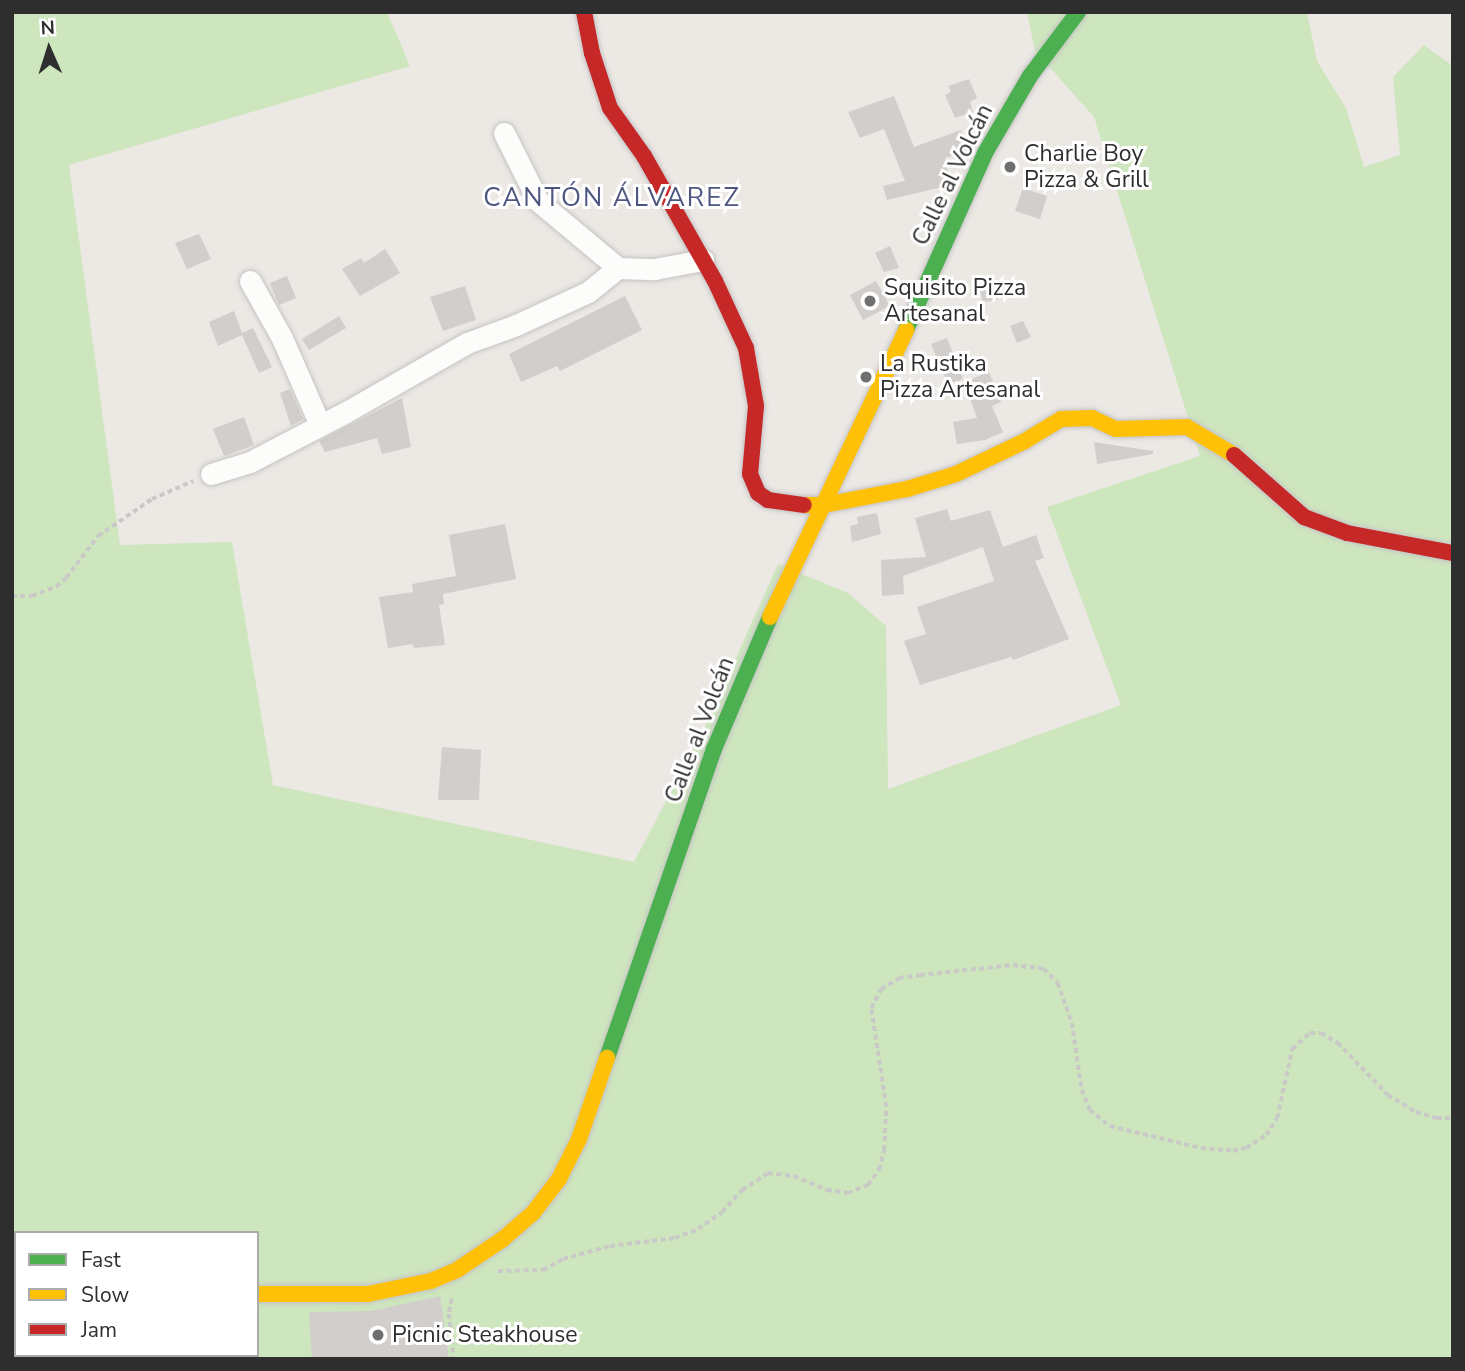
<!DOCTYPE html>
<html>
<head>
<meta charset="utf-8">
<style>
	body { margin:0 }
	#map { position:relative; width:1465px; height:1371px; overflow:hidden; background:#ece8e4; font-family:"Nunito Sans",sans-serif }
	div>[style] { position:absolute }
	.green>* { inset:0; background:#cee6be }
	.building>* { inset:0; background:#d1cecb }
	.path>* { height:3.5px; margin-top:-1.75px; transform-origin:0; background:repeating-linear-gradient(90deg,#c9c9c8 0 5px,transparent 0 8.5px) }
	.roads { filter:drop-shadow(0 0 2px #c5c4c5) drop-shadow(0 0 2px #c5c4c5) }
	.street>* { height:21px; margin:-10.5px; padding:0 10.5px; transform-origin:10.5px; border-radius:10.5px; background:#fcfcfb }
	.fast>* { height:16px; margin:-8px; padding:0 8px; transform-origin:8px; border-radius:8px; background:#4caf50 }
	.slow>* { height:16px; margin:-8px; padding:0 8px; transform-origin:8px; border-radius:8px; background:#ffc107 }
	.jam>* { height:16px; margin:-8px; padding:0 8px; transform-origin:8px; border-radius:8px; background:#c62828 }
	.dots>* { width:19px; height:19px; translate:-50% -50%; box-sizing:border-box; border:4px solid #fff; border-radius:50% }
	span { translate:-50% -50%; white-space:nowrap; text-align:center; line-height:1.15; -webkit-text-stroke:6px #fff; paint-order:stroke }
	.poi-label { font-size:23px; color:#2e2e2e }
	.left { translate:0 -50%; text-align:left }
	.street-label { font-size:23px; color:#2e2e2e }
	.quarter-label { font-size:26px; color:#4d5680; letter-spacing:2px }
	.frame { position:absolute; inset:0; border:14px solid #2e2e2e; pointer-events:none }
	.legend { position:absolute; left:14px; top:1231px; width:245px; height:126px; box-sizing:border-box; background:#fff; border:2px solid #ababab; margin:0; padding:9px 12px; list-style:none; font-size:21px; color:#2e2e2e }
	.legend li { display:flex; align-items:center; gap:14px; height:35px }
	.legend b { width:35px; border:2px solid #ababab }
	.north { position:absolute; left:14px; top:14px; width:70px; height:70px; -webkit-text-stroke:5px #fff; paint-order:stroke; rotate:357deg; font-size:19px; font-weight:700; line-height:28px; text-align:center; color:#2e2e2e }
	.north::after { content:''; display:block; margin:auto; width:24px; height:32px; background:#2e2e2e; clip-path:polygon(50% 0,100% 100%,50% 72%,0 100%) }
</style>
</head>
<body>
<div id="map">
	<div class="green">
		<div style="clip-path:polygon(evenodd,12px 12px,387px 12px,410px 66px,69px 165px,120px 545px,232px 542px,273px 785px,634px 862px,705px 727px,778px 564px,848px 593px,886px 626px,888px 789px,1121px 705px,1047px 507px,1200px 456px,1094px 117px,1035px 51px,1027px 12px,1307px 12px,1317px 61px,1346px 108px,1364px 167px,1400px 155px,1393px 77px,1424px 45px,1453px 66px,1453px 1359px,12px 1359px,12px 12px,16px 1233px,257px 1233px,257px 1355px,16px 1355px,16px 1233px)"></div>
	</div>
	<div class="building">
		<div style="clip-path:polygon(969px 79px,977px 98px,970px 102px,973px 112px,955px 118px,945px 95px,951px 92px,948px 86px)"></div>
		<div style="clip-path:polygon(894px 96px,914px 147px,961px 130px,967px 151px,945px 158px,951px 185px,887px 200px,883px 186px,905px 181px,884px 129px,860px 138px,848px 112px)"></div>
		<div style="clip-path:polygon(1023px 188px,1047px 196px,1040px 219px,1015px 211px)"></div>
		<div style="clip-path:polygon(199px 234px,211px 259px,187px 269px,175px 243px)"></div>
		<div style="clip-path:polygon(890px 246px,899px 268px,884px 272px,875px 253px)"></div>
		<div style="clip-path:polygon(385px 249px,400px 273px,360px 296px,342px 269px,361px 258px,364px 263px)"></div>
		<div style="clip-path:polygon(287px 276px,296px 298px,279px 305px,270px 283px)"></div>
		<div style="clip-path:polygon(876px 281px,890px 306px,863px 320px,850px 295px)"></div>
		<div style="clip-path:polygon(995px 282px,998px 299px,983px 303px,979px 286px)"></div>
		<div style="clip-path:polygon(465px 286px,476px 320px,443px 331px,430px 297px)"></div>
		<div style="clip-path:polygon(625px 296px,642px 330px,560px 371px,557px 366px,521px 382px,509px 354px)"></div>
		<div style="clip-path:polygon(234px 311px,242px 333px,253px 328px,272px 367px,259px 373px,242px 335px,218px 346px,209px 322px)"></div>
		<div style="clip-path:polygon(339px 316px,346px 328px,309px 350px,302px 339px)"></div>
		<div style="clip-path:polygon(1023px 321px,1031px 337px,1017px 343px,1010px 326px)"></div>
		<div style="clip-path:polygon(947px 338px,963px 379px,948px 384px,931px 344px)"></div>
		<div style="clip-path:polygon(989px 372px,1001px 402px,992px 406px,1003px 432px,985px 440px,957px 444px,953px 422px,977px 418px,964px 382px)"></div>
		<div style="clip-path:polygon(290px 389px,303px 419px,291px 426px,280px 393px)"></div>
		<div style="clip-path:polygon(402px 398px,411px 447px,382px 454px,377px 438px,325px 452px,319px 441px)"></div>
		<div style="clip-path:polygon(244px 417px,254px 445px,224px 456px,213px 429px)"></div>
		<div style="clip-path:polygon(1094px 442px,1153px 451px,1153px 454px,1097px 464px)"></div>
		<div style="clip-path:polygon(947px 509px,951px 521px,990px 510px,1003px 547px,1036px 535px,1044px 558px,1035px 561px,1069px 639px,1013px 660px,1011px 657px,920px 685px,904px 641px,926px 634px,917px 607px,994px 581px,983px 547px,903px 576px,904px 594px,882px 596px,881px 560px,926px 557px,915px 518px)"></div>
		<div style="clip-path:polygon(877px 513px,881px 534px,852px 542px,850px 526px,858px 524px,857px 517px)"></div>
		<div style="clip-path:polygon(505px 524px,516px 579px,443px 594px,444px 604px,439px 605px,445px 645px,414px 648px,413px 644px,388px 648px,379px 597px,413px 592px,412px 584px,456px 576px,449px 535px)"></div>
		<div style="clip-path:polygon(442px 747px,481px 750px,479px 800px,438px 800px)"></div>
		<div style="clip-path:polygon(440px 1296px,449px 1359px,312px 1359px,309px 1312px,371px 1311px)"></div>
	</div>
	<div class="path">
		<div style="left:12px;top:596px;width:20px"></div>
		<div style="left:32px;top:596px;width:26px;rotate:-21deg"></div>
		<div style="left:56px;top:587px;width:13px;rotate:-42deg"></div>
		<div style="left:66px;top:578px;width:53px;rotate:-52.7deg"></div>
		<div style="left:98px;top:536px;width:65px;rotate:-34.4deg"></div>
		<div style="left:152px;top:499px;width:45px;rotate:-23.7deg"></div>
		<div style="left:498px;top:1271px;width:45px;rotate:-1.3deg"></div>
		<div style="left:543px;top:1270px;width:23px;rotate:-29deg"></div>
		<div style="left:563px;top:1259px;width:49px;rotate:-15.5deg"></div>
		<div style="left:610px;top:1246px;width:65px;rotate:-7deg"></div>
		<div style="left:675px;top:1238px;width:25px;rotate:-21deg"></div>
		<div style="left:698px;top:1229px;width:29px;rotate:-35deg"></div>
		<div style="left:722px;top:1212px;width:30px;rotate:-48deg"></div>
		<div style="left:742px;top:1190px;width:31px;rotate:-33deg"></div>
		<div style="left:768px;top:1173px;width:26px;rotate:7deg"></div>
		<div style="left:794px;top:1176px;width:36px;rotate:23deg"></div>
		<div style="left:827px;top:1190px;width:21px;rotate:8deg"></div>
		<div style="left:848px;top:1193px;width:22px;rotate:-22deg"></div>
		<div style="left:868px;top:1185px;width:19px;rotate:-54deg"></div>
		<div style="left:879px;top:1170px;width:21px;rotate:-76deg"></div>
		<div style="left:884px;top:1150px;width:43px;rotate:-87.3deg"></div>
		<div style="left:886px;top:1107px;width:100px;rotate:-98.6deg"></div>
		<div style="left:871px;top:1008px;width:21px;rotate:-62deg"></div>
		<div style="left:881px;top:989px;width:21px;rotate:-31deg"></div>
		<div style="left:899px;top:978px;width:21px;rotate:-8deg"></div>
		<div style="left:920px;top:975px;width:94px;rotate:-6.1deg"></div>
		<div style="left:1013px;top:965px;width:31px;rotate:7deg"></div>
		<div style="left:1044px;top:969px;width:20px;rotate:45deg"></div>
		<div style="left:1058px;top:983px;width:42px;rotate:70.7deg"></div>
		<div style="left:1072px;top:1023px;width:68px;rotate:81.5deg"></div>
		<div style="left:1082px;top:1090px;width:22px;rotate:68deg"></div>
		<div style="left:1090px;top:1110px;width:26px;rotate:39deg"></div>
		<div style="left:1110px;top:1126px;width:94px;rotate:13.6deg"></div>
		<div style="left:1201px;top:1148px;width:32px;rotate:5deg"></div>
		<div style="left:1233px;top:1151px;width:13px;rotate:-13deg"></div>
		<div style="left:1246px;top:1148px;width:24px;rotate:-33deg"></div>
		<div style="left:1266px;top:1135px;width:20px;rotate:-57deg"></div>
		<div style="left:1277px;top:1118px;width:71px;rotate:-77.7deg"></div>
		<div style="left:1292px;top:1049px;width:24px;rotate:-42deg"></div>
		<div style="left:1310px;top:1033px;width:11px"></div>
		<div style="left:1321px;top:1033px;width:20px;rotate:30deg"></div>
		<div style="left:1338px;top:1043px;width:72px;rotate:46.1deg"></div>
		<div style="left:1388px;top:1095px;width:33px;rotate:31deg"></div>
		<div style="left:1416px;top:1112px;width:22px;rotate:16deg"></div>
		<div style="left:1437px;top:1118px;width:16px"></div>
		<div style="left:452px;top:1299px;width:15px;rotate:101deg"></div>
		<div style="left:449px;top:1314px;width:45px;rotate:83.7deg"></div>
	</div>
	<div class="roads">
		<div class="street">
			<div style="left:504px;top:133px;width:76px;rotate:63.4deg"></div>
			<div style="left:538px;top:201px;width:104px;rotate:39.9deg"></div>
			<div style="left:250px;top:281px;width:65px;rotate:60.7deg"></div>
			<div style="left:282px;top:338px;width:95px;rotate:66.4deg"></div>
			<div style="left:211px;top:474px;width:41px;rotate:-17.1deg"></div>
			<div style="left:250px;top:462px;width:108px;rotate:-27.5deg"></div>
			<div style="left:346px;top:412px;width:139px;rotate:-29.7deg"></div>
			<div style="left:467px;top:343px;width:52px;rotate:-20.2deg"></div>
			<div style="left:516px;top:325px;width:79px;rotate:-24.6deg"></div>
			<div style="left:588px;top:292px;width:38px;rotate:-39deg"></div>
			<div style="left:618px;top:268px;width:36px;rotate:2deg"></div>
			<div style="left:654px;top:269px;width:50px;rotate:-10.4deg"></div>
		</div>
		<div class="fast">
			<div style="left:906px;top:330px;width:194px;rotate:-65.9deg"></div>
			<div style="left:985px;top:153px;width:89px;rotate:-59.7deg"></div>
			<div style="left:1030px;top:76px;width:80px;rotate:-53.1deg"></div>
			<div style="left:607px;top:1058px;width:327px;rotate:-70.9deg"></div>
			<div style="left:714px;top:749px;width:143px;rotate:-67deg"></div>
			<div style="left:12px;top:1295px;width:4px"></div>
		</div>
		<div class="slow">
			<div style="left:804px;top:505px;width:20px"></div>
			<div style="left:824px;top:505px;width:85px;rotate:-10.9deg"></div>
			<div style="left:907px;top:489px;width:51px;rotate:-17deg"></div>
			<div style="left:956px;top:474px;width:76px;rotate:-25.6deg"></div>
			<div style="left:1025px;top:441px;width:42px;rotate:-31.4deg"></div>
			<div style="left:1061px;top:419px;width:31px;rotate:-2deg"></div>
			<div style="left:1092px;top:418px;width:26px;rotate:25deg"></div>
			<div style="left:1116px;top:429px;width:71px;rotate:-1.6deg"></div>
			<div style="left:1187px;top:427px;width:55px;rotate:30.8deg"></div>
			<div style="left:770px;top:617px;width:318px;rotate:-64.6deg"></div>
			<div style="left:257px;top:1294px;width:111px"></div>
			<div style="left:368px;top:1294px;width:64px;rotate:-11.7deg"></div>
			<div style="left:431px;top:1281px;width:28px;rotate:-23deg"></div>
			<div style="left:457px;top:1270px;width:55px;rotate:-34deg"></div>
			<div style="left:503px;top:1239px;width:40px;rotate:-41deg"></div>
			<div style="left:533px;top:1213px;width:43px;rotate:-52.6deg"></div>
			<div style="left:559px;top:1179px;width:45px;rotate:-63.4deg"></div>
			<div style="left:579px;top:1139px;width:86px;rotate:-70.9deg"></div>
		</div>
		<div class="jam">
			<div style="left:584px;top:12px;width:42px;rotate:79deg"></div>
			<div style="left:592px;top:53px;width:58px;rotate:71.9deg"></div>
			<div style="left:610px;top:108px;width:59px;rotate:54.7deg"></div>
			<div style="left:644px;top:156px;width:144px;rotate:60.4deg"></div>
			<div style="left:715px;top:281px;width:74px;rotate:65.2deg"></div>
			<div style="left:746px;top:348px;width:59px;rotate:80.2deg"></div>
			<div style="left:756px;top:406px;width:68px;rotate:95deg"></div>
			<div style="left:750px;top:474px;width:21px;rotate:67deg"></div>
			<div style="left:758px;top:493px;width:12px;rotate:35deg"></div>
			<div style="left:768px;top:500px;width:36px;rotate:8deg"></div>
			<div style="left:1234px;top:455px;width:94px;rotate:41.5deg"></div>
			<div style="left:1304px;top:517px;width:46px;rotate:20.4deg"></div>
			<div style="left:1347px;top:533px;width:108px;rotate:10.7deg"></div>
		</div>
	</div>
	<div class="dots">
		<div style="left:1010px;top:167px;background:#706f6e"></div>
		<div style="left:870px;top:301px;background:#706f6e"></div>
		<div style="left:866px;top:377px;background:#706f6e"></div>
		<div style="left:378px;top:1335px;background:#706f6e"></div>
	</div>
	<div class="poi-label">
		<span class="left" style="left:1024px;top:167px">Charlie Boy<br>Pizza &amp; Grill</span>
		<span class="left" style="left:884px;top:301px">Squisito Pizza<br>Artesanal</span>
		<span class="left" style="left:880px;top:377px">La Rustika<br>Pizza Artesanal</span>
		<span class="left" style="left:392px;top:1335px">Picnic Steakhouse</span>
	</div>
	<div class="street-label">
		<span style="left:953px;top:175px;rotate:-64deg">Calle al Volcán</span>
		<span style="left:700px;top:730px;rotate:-69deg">Calle al Volcán</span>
	</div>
	<div class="quarter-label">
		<span style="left:612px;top:198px">CANTÓN ÁLVAREZ</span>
	</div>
	<div class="frame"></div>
	<ul class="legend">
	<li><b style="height:9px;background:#4caf50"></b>Fast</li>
	<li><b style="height:9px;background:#ffc107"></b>Slow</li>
	<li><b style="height:9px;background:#c62828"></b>Jam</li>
	</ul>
	<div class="north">N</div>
</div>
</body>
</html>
